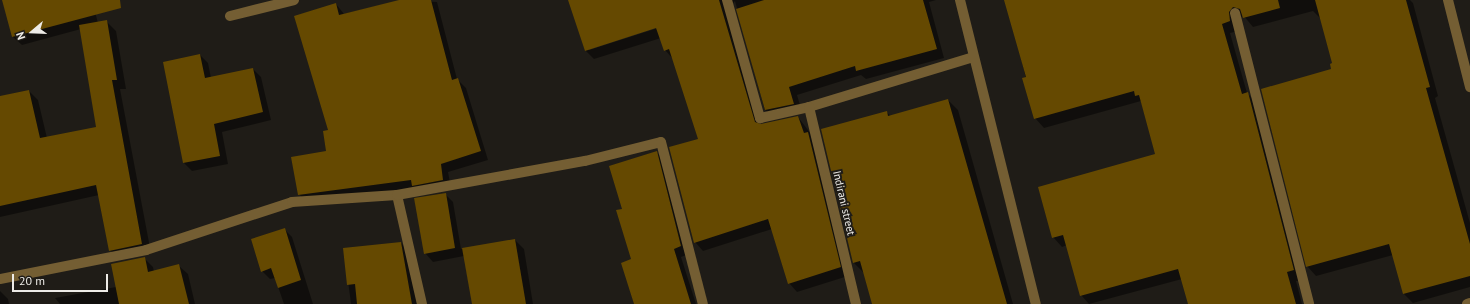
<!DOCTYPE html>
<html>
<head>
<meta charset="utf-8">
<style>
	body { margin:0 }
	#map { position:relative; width:1470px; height:304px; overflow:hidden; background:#1f1c17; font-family:"PT Sans",sans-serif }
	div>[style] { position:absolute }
	.shadow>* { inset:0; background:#0007 }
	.building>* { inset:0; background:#654901 }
	.minor>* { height:10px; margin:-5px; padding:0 5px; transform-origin:5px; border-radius:5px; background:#745e33 }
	span { translate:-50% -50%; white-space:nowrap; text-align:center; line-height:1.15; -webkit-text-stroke:4px #1f1c17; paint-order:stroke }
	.street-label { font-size:11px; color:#edebe7 }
	.north { position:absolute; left:12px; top:12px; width:40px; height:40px; -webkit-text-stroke:3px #1f1c17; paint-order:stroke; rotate:251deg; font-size:11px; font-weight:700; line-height:16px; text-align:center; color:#edebe7 }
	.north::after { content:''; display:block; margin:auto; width:14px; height:18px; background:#edebe7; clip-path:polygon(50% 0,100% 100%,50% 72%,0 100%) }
	.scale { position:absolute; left:12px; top:274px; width:96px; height:18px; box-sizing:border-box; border:2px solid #edebe7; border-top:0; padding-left:5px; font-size:12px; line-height:14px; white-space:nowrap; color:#edebe7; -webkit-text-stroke:3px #1f1c17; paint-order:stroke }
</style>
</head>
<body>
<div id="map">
	<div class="shadow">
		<div style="clip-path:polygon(3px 0,92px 0,98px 23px,106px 21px,116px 31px,126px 89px,120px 89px,151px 253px,119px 259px,110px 250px,99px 195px,0 217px,0 97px,29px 91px,38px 100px,47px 138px,97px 128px,81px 29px,22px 45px,13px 37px)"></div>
		<div style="clip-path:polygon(402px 0,437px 2px,457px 79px,466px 88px,488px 160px,448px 172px,451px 188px,307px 203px,299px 194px,327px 152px,336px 4px,344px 14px)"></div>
		<div style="clip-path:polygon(evenodd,569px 0,936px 0,929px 2px,944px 58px,866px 79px,861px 75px,797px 95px,802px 112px,774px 118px,765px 110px,735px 1px,729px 8px,762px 125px,798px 117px,817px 142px,848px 276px,797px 292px,789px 283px,772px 229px,703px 251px,695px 242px,699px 139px,673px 59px,665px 50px,661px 38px,594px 59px,585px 50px,569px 0,661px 25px,661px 27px,589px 50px,589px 48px,661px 25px)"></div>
		<div style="clip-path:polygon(1008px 0,1410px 0,1413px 3px,1438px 96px,1435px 98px,1470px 223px,1470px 287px,1413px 303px,1404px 294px,1393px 255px,1316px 276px,1307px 266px,1333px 64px,1321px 19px,1313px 11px,1253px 27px,1243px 15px,1238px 21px,1239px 31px,1230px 33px,1247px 93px,1257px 103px,1302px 280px,1296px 281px,1302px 304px,1189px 304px,1182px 279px,1089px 304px,1081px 295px,1067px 245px,1062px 247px,1053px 237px,1157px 155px,1141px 101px,1044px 128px,1035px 118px)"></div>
		<div style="clip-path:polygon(200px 55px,208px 63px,211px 78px,253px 69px,261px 77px,271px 120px,222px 132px,228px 164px,192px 171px,184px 163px)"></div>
		<div style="clip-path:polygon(948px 100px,958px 110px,1013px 304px,873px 304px,864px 273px,854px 263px,886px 112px,891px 116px)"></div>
		<div style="clip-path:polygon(656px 152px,664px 160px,689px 254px,681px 257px,696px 304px,634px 304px,623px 263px,633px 260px,623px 209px)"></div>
		<div style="clip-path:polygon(445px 194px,453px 202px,461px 249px,515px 240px,524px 249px,533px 304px,473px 304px,464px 256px,433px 262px,425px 253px)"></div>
		<div style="clip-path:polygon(284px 229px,292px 237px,313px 304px,284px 304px,275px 278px,270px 279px,262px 271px)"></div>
		<div style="clip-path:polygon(401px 243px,409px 251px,417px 304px,351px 304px,344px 249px)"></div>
		<div style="clip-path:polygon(144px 258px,153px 267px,154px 272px,179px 266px,188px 274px,195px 304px,60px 304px,55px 298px,116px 287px)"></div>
		<div style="clip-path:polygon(0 291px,8px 299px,9px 304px,0 304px)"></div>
	</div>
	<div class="building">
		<div style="clip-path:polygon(2px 0,120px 0,121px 8px,12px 37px)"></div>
		<div style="clip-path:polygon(399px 0,431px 0,452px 80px,458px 78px,481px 151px,441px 164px,443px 180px,412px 186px,411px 180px,298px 195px,291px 157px,326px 151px,323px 131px,328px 130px,294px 16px,336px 3px,339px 15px)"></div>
		<div style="clip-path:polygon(568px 0,719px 0,755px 122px,761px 124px,798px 116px,804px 133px,808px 132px,841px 267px,788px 284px,768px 219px,694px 243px,669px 147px,698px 139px,669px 49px,664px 51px,656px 28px,585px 51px)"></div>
		<div style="clip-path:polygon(764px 0,923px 0,937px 49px,856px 71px,855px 66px,789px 87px,794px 104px,765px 110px,736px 9px)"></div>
		<div style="clip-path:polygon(1004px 0,1278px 0,1280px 8px,1243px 18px,1240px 9px,1233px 7px,1229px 12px,1230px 21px,1222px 24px,1242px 94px,1248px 92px,1294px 270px,1287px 272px,1296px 304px,1188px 304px,1178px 269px,1080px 296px,1063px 235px,1052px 238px,1038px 187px,1155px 154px,1139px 95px,1135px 96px,1134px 91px,1034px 119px,1022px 78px,1026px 77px)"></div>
		<div style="clip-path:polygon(1315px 0,1406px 0,1430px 87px,1426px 88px,1470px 244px,1470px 276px,1403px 294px,1389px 244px,1306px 267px,1261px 89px,1331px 69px,1330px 64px,1332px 63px)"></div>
		<div style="clip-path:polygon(107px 20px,117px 80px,112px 80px,142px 244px,109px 251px,96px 185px,0 206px,0 96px,29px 90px,40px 138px,96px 127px,79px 25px)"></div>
		<div style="clip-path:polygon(200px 54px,205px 78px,253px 68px,263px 112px,214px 124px,220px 156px,183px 163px,163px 62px)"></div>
		<div style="clip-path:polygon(948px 99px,1007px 304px,872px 304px,860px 261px,853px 263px,821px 129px,887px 111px,888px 116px)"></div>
		<div style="clip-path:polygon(657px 151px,681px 246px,674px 249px,691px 304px,634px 304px,621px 263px,631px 259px,616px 210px,622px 209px,609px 166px)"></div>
		<div style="clip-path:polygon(446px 193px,455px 248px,424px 254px,414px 198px)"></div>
		<div style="clip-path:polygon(285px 228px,301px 280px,278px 288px,271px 268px,261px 272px,251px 239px)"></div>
		<div style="clip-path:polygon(515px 239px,526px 304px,472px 304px,462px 248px)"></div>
		<div style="clip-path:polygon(401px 242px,412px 304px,357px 304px,355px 284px,347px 285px,343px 248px)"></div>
		<div style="clip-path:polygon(145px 257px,148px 272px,179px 264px,189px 304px,119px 304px,111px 264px)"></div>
	</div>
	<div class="minor">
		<div style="left:727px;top:0;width:123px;rotate:74.4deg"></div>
		<div style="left:760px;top:118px;width:50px;rotate:-12.7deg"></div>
		<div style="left:809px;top:107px;width:172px;rotate:-16.9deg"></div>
		<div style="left:960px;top:0;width:313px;rotate:76deg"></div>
		<div style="left:1448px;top:0;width:90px;rotate:75.8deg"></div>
		<div style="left:1235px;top:13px;width:300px;rotate:75.7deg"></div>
		<div style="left:230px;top:16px;width:66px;rotate:-14deg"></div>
		<div style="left:809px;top:107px;width:203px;rotate:76.6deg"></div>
		<div style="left:397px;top:195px;width:112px;rotate:77.1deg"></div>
		<div style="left:0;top:279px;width:149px;rotate:-11.2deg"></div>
		<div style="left:146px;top:250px;width:154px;rotate:-18.2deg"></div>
		<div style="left:292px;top:202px;width:105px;rotate:-3.8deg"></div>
		<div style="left:397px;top:195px;width:191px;rotate:-10.3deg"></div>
		<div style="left:585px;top:161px;width:78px;rotate:-14deg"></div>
		<div style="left:661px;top:142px;width:167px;rotate:75.5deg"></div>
		<div style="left:1467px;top:304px;width:3px;rotate:-18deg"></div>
	</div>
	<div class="street-label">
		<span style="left:844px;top:203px;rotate:77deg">Indirani street</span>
	</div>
	<div class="north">N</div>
	<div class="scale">20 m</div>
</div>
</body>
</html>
